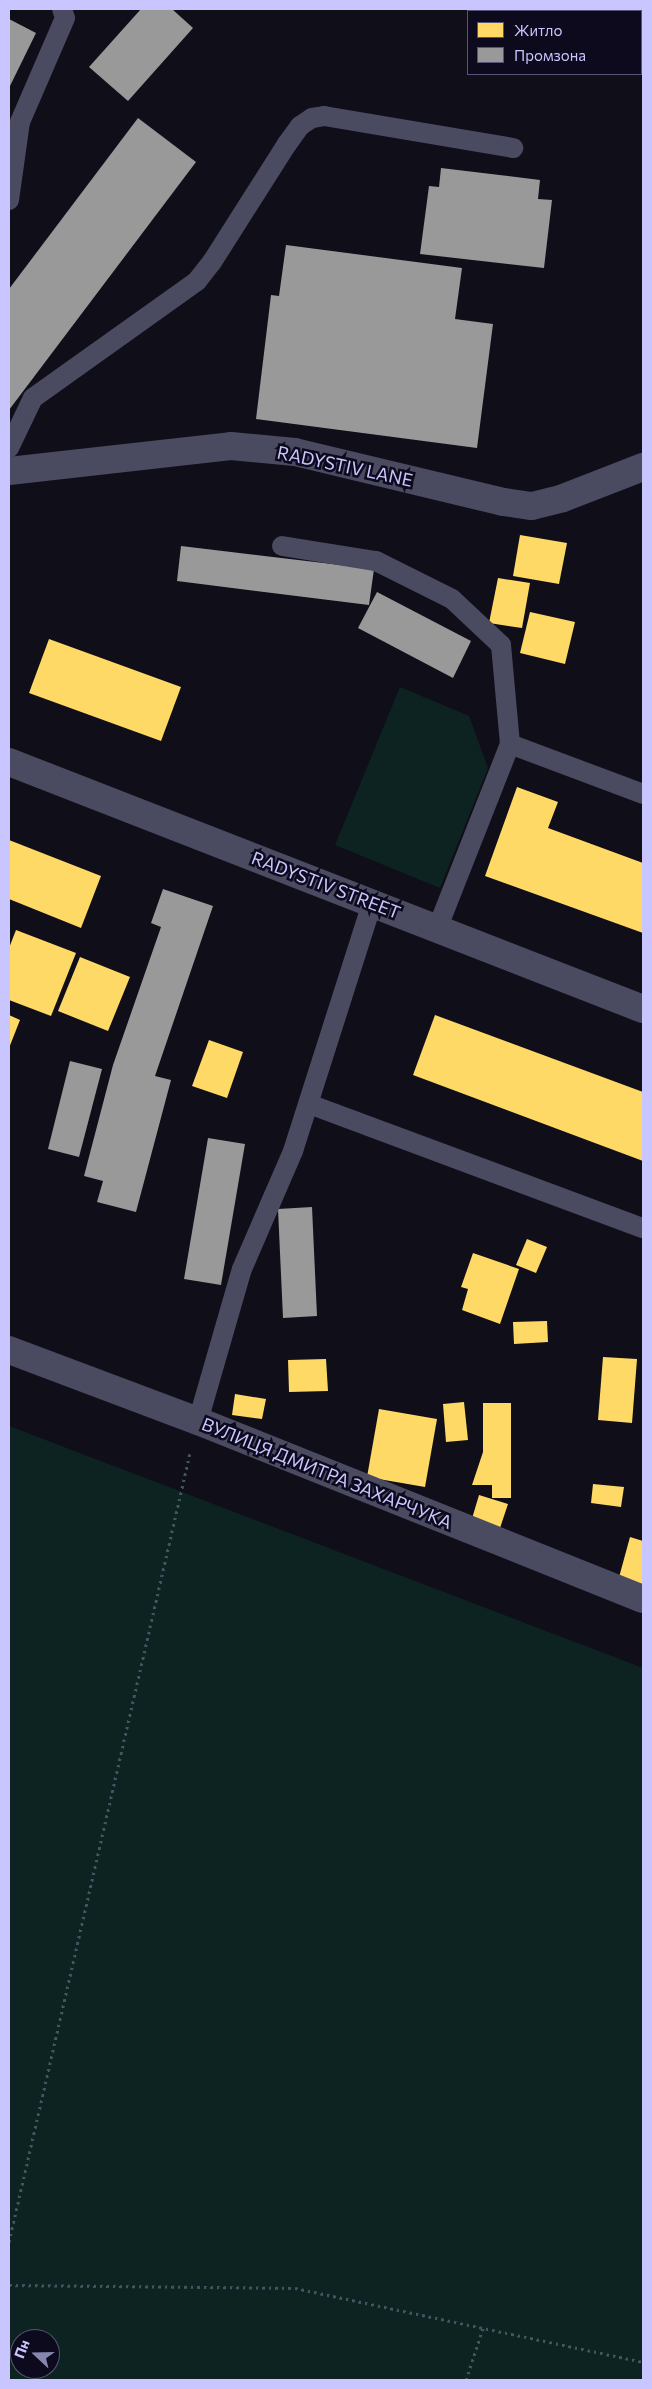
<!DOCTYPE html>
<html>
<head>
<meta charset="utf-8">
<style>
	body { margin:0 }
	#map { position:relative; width:652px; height:2389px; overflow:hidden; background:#100e18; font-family:Commissioner,sans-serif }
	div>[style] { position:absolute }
	.green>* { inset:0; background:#0d2322 }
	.homes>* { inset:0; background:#ffd966 }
	.industry>* { inset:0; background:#999 }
	.path>* { height:3px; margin-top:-1.5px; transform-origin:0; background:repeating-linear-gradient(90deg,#445460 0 2.5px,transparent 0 6.5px) }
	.service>* { height:20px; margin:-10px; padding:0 10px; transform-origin:10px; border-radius:10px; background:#4a4a61 }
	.minor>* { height:28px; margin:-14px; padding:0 14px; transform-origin:14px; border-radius:14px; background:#4a4a61 }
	span { translate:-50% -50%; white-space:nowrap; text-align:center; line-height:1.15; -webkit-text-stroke:5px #0c0a1c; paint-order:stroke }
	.street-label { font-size:18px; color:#c8c5ff }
	.frame { position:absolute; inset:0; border:10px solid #c8c5ff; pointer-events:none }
	.legend { position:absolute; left:467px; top:10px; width:175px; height:65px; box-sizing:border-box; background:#0c0a1c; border:1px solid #575577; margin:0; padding:6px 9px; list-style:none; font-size:15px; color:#c8c5ff }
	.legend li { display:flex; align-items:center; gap:10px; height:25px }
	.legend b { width:25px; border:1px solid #575577 }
	.north { position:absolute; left:10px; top:2329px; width:50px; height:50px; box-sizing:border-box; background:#0c0a1c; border:1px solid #575577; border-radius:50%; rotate:291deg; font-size:14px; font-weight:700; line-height:20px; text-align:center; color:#c8c5ff }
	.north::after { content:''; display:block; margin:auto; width:18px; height:22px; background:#8885ae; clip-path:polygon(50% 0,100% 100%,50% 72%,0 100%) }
</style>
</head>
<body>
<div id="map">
	<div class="green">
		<div style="clip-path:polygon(400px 687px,469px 716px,488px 768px,440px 888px,335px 845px)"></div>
		<div style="clip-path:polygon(evenodd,9px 1426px,643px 1668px,643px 2380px,9px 2380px,9px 1426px,20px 2339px,50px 2339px,50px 2369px,20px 2369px,20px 2339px)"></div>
	</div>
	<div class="homes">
		<div style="clip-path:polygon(520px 535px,567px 543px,559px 584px,513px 576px)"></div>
		<div style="clip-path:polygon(498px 578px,530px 583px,522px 628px,489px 623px)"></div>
		<div style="clip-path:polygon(530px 612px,575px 622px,565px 664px,520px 653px)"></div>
		<div style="clip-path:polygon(49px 639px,181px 687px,161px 741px,29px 693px)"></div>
		<div style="clip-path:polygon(517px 787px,558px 802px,548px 828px,643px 863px,643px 933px,485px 876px)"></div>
		<div style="clip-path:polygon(9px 840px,101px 876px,81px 928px,9px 899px)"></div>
		<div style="clip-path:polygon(16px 930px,76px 953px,51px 1016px,9px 1000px,9px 948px)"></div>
		<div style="clip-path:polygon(80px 957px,130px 977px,108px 1031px,58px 1011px)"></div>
		<div style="clip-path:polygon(9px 1015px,20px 1020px,9px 1048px)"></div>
		<div style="clip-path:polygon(435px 1015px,643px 1092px,643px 1161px,413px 1075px)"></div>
		<div style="clip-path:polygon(209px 1040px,243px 1052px,227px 1098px,192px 1086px)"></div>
		<div style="clip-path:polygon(527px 1239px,547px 1247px,536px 1273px,516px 1265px)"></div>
		<div style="clip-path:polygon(473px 1253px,519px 1269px,500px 1324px,462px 1310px,468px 1289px,461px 1287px)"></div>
		<div style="clip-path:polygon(547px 1321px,548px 1342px,514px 1344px,513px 1322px)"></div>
		<div style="clip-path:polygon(603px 1357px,637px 1359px,632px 1423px,598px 1420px)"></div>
		<div style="clip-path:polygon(326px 1359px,328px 1391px,289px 1392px,288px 1360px)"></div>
		<div style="clip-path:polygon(235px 1394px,266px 1399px,262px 1419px,232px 1415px)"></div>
		<div style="clip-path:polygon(464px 1402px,468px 1440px,446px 1442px,443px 1404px)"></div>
		<div style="clip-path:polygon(483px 1403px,511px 1403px,511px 1498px,492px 1498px,492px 1485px,472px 1485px,483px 1452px)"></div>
		<div style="clip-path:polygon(379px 1409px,437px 1419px,425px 1487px,367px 1477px)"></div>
		<div style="clip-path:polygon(593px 1484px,624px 1487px,621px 1507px,591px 1503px)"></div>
		<div style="clip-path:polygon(479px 1495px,508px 1504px,499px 1531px,471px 1522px)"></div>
		<div style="clip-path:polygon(630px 1537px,643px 1541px,643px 1588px,618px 1581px)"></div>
	</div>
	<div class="industry">
		<div style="clip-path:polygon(141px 9px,172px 9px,193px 28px,128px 101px,89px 67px)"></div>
		<div style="clip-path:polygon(9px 19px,36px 33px,9px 88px)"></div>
		<div style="clip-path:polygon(138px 118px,196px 162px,9px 410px,9px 289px)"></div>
		<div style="clip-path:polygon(441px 168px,540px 180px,538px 199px,552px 200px,544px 268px,420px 254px,429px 186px,439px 187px)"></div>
		<div style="clip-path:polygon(286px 245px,462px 268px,455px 319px,493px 324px,477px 448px,256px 419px,271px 295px,279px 296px)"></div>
		<div style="clip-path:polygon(181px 546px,374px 569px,369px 605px,177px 581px)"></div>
		<div style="clip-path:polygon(377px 592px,471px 641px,453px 678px,358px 628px)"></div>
		<div style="clip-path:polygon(163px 889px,213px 906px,155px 1076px,171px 1080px,136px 1212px,97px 1202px,103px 1181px,84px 1176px,113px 1065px,161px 927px,151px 923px)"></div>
		<div style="clip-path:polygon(70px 1061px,102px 1069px,79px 1157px,48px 1149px)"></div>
		<div style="clip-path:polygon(208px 1138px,245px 1144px,221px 1285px,184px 1279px)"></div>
		<div style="clip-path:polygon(312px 1207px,317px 1316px,283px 1318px,278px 1209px)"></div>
	</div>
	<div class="path">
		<div style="left:9px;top:2242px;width:809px;rotate:-77.08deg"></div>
		<div style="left:9px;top:2285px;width:286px;rotate:0.6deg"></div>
		<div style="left:295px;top:2288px;width:356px;rotate:12deg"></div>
		<div style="left:466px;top:2380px;width:55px;rotate:-71.9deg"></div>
	</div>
	<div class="service">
		<div style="left:9px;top:200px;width:79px;rotate:-82deg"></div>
		<div style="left:20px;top:122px;width:113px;rotate:-66.6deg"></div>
		<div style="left:65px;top:18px;width:9px;rotate:-108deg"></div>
		<div style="left:9px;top:448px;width:55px;rotate:-64.4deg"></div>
		<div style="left:33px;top:398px;width:201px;rotate:-35.5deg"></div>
		<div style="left:197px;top:281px;width:24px;rotate:-52deg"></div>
		<div style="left:212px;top:262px;width:140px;rotate:-57.6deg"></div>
		<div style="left:287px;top:144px;width:22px;rotate:-54deg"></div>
		<div style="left:300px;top:126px;width:14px;rotate:-34deg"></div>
		<div style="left:312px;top:118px;width:12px;rotate:-9deg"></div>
		<div style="left:324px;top:116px;width:192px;rotate:9.6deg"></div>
		<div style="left:282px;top:546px;width:95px;rotate:9.1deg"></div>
		<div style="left:376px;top:561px;width:85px;rotate:26.6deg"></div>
		<div style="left:452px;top:599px;width:67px;rotate:43.2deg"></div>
		<div style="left:501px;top:645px;width:99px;rotate:84.8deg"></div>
		<div style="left:510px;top:744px;width:199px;rotate:111.5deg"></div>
		<div style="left:510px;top:744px;width:142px;rotate:20.6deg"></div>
		<div style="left:309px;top:1104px;width:356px;rotate:20.4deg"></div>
		<div style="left:198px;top:1421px;width:158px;rotate:-73.9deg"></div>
		<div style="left:242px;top:1269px;width:129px;rotate:-66.6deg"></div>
		<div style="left:293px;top:1151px;width:260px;rotate:-72.3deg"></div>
	</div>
	<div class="minor">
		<div style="left:9px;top:471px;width:223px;rotate:-6.4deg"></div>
		<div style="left:231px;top:446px;width:64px;rotate:5.4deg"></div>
		<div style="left:295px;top:452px;width:214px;rotate:13.5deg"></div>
		<div style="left:503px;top:502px;width:29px;rotate:8deg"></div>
		<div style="left:532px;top:506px;width:32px;rotate:-14deg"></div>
		<div style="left:563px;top:498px;width:86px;rotate:-21.2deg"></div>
		<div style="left:9px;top:762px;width:680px;rotate:21.29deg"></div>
		<div style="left:9px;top:1350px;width:202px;rotate:20.6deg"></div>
		<div style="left:198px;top:1421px;width:479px;rotate:21.8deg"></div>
	</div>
	<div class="street-label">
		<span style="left:345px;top:466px;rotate:12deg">RADYSTIV LANE</span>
		<span style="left:326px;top:885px;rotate:21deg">RADYSTIV STREET</span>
		<span style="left:327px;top:1473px;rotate:22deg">ВУЛИЦЯ ДМИТРА ЗАХАРЧУКА</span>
	</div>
	<div class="frame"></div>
	<ul class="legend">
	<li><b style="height:14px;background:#ffd966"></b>Житло</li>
	<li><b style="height:14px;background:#999"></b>Промзона</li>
	</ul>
	<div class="north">Пн</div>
</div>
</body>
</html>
